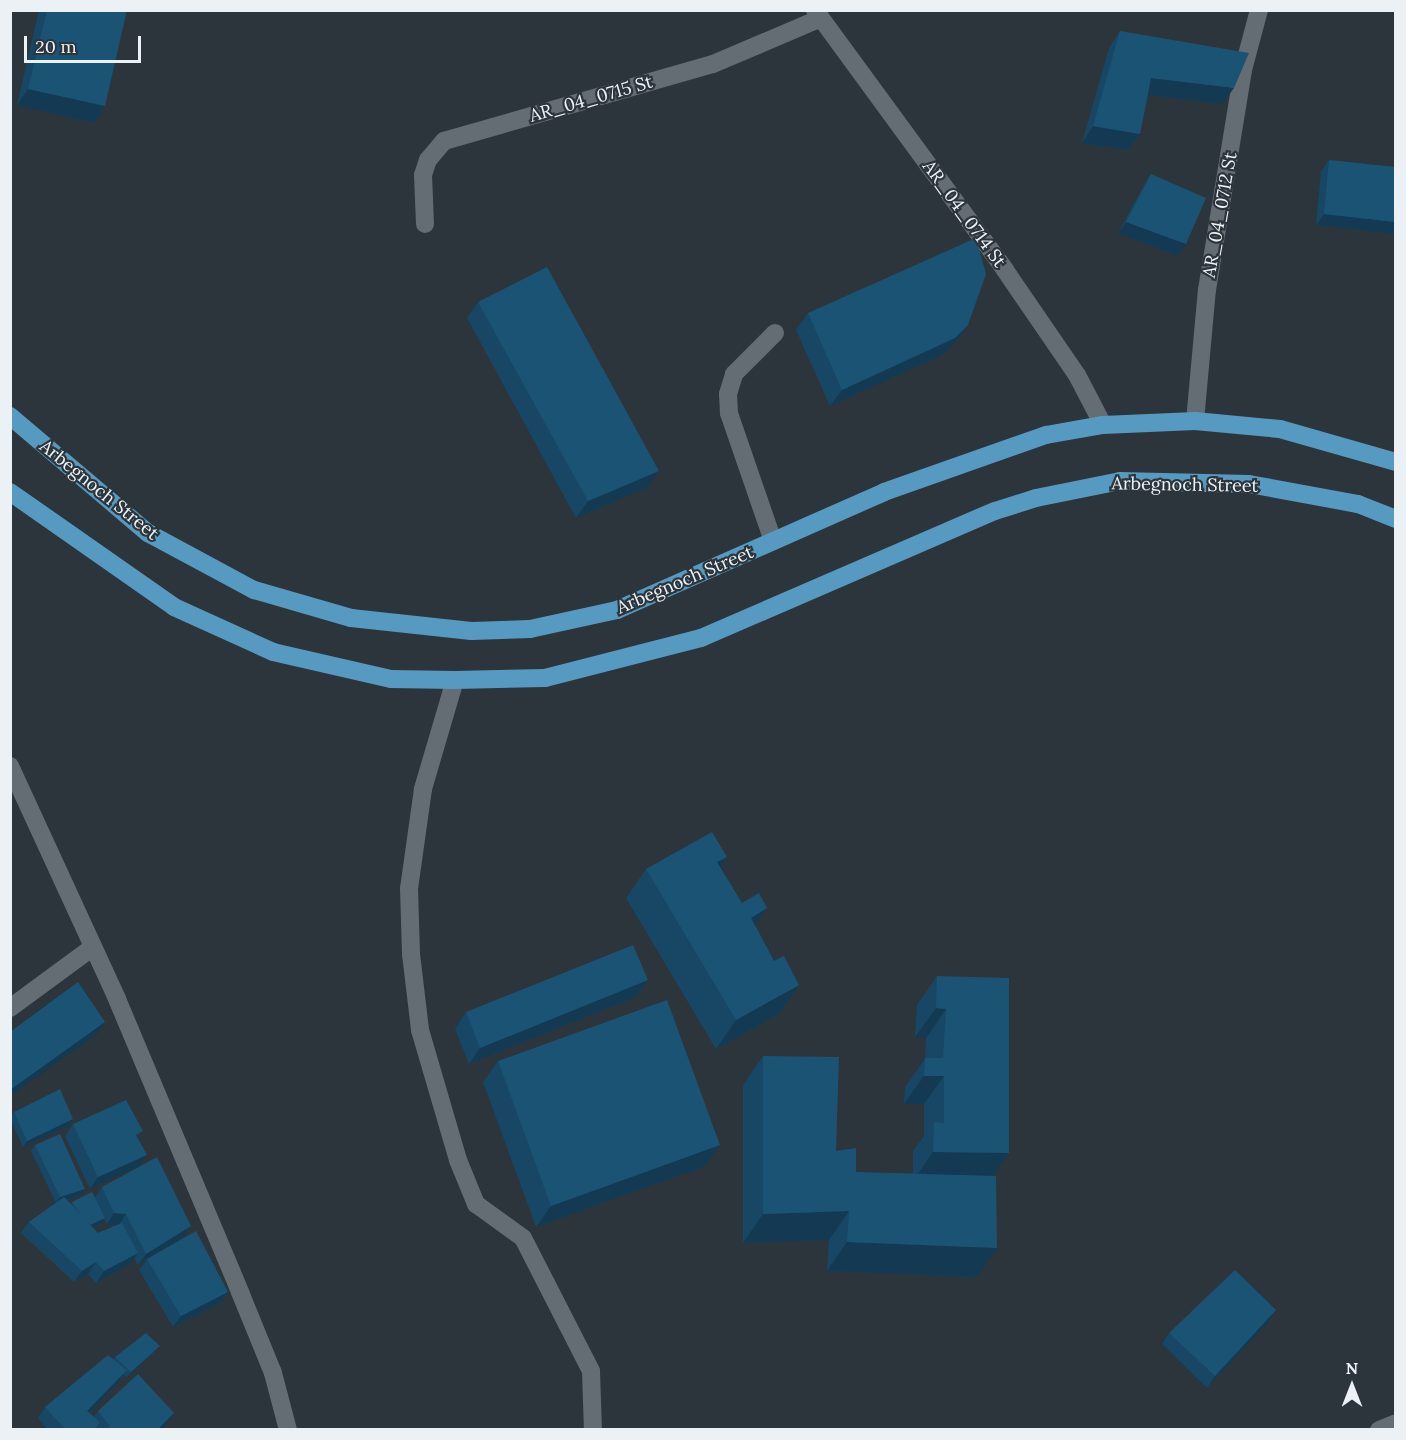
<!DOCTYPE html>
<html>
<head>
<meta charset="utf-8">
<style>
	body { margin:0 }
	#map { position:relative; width:1406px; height:1440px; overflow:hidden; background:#2c353b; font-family:Lora,serif }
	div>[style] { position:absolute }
	.minor>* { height:18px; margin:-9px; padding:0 9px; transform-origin:9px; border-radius:9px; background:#646d74 }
	.major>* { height:18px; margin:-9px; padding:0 9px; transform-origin:9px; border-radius:9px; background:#569ac2 }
	.wall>* { inset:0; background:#174765 }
	.shaded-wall>* { inset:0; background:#133a52 }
	.building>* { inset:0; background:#1b5375 }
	span { translate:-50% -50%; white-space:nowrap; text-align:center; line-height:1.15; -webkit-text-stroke:4.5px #2c353b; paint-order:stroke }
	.street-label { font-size:18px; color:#ecf1f5 }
	.frame { position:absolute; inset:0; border:12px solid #ecf1f5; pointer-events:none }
	.north { position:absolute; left:1322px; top:1356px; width:60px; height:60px; -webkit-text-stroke:4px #2c353b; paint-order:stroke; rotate:0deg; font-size:16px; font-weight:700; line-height:24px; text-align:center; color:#ecf1f5 }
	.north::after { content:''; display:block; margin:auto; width:21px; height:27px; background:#ecf1f5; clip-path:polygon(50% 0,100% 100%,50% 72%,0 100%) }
	.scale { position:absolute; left:24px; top:36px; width:117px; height:27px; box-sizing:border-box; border:3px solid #ecf1f5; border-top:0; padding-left:8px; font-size:18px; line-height:21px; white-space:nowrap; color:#ecf1f5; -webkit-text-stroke:4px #2c353b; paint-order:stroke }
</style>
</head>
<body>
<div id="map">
	<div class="minor">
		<div style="left:815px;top:10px;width:322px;rotate:53.8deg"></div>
		<div style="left:1005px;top:270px;width:127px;rotate:55.6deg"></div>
		<div style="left:1077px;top:375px;width:56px;rotate:62.5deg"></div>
		<div style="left:425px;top:224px;width:49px;rotate:-92.3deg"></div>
		<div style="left:423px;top:175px;width:16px;rotate:-72deg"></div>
		<div style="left:428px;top:160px;width:25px;rotate:-50deg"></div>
		<div style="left:444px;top:141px;width:280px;rotate:-16deg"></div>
		<div style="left:713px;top:64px;width:115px;rotate:-23deg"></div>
		<div style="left:1195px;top:421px;width:132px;rotate:-84.8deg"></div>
		<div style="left:1207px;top:290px;width:223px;rotate:-80.7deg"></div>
		<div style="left:1243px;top:70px;width:62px;rotate:-75.1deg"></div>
		<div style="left:773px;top:541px;width:135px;rotate:-109deg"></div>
		<div style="left:729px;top:413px;width:19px;rotate:-93deg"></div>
		<div style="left:728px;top:394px;width:21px;rotate:-73deg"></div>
		<div style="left:734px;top:374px;width:58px;rotate:-45deg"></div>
		<div style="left:455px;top:680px;width:114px;rotate:106.4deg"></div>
		<div style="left:423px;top:789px;width:101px;rotate:98deg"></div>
		<div style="left:409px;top:889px;width:65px;rotate:88.2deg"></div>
		<div style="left:411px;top:954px;width:77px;rotate:83.2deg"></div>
		<div style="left:420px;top:1030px;width:135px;rotate:73.7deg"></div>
		<div style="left:458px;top:1160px;width:48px;rotate:67.8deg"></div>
		<div style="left:476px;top:1204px;width:58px;rotate:35.9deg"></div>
		<div style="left:523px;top:1238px;width:149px;rotate:62.9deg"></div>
		<div style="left:591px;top:1371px;width:59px;rotate:88.1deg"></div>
		<div style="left:10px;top:766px;width:256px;rotate:65.3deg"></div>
		<div style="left:117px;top:999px;width:318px;rotate:67.2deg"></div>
		<div style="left:240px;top:1292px;width:87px;rotate:67.8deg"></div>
		<div style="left:273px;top:1373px;width:59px;rotate:75.3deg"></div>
		<div style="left:10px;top:1008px;width:103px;rotate:-36.3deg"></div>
		<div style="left:1379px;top:1430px;width:18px;rotate:-22deg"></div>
	</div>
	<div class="major">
		<div style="left:10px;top:416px;width:181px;rotate:40.3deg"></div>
		<div style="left:148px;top:533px;width:120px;rotate:28.3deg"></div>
		<div style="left:254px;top:590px;width:101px;rotate:16.1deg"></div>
		<div style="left:351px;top:618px;width:121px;rotate:6.2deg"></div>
		<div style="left:471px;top:631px;width:59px;rotate:-1.9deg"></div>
		<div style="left:530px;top:629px;width:89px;rotate:-12.3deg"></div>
		<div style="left:617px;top:610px;width:292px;rotate:-23.8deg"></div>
		<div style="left:884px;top:492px;width:172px;rotate:-19.4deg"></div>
		<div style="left:1046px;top:435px;width:58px;rotate:-10deg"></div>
		<div style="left:1103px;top:425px;width:92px;rotate:-2.5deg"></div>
		<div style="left:1195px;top:421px;width:85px;rotate:5.4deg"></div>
		<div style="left:1280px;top:429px;width:121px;rotate:15.9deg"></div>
		<div style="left:10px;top:492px;width:200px;rotate:35deg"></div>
		<div style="left:174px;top:607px;width:109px;rotate:24.4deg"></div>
		<div style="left:273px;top:652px;width:121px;rotate:12.9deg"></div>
		<div style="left:391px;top:679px;width:64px;rotate:0.9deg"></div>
		<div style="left:455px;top:680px;width:90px;rotate:-1.3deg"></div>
		<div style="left:545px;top:678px;width:161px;rotate:-14.4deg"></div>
		<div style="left:701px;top:638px;width:320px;rotate:-23.4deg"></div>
		<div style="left:995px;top:511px;width:43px;rotate:-17.6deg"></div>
		<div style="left:1036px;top:498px;width:86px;rotate:-11.4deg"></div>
		<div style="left:1120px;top:481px;width:129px;rotate:1.3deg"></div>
		<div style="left:1249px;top:484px;width:111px;rotate:10.4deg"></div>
		<div style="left:1358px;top:504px;width:41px;rotate:21.5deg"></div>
	</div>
	<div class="wall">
		<div style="clip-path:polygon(39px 10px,127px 10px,94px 123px,17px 105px)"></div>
		<div style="clip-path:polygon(1120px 31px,1222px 104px,1148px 95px,1140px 134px,1128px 150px,1082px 143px,1109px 48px)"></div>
		<div style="clip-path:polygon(1329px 160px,1395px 167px,1395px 234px,1316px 225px,1321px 171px)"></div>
		<div style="clip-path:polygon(1151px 174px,1178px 256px,1118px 233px,1144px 185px)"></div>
		<div style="clip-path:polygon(478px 302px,648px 487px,576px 518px,467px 318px)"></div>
		<div style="clip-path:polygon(808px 313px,968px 325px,956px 341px,944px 354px,830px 406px,796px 330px)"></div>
		<div style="clip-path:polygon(727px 857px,720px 867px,755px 925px,774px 961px,799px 985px,779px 1014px,716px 1049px,626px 898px,646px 869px)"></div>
		<div style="clip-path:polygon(937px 976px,993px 1176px,977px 1277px,827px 1271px,829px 1240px,743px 1243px,743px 1085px,763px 1056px,836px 1151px,856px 1172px,913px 1174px,913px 1151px,924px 1136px,924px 1104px,904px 1104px,905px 1087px,925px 1059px,926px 1038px,915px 1037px,917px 1005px)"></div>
		<div style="clip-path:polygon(648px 980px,636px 997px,469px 1064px,455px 1029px,466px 1012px)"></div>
		<div style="clip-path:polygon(498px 1061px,720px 1145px,705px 1166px,536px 1227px,483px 1082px)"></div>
		<div style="clip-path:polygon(14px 1112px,69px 1125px,23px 1147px,10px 1119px,10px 1117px)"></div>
		<div style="clip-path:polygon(73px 1124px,138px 1138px,139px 1166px,90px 1189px,65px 1136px)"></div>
		<div style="clip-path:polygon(evenodd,35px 1145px,81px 1195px,67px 1200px,71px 1204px,72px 1202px,95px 1197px,102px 1187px,191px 1226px,183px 1237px,159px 1252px,228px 1292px,220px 1303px,173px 1327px,139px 1270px,147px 1260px,138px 1265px,134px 1258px,130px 1264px,96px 1283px,88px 1274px,74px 1282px,21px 1233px,29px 1222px,56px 1203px,31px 1151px,35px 1145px,104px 1219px,107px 1224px,116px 1225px,98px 1233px,93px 1228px,101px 1224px,104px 1219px)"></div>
		<div style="clip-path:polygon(1276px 1310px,1269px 1321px,1207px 1388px,1162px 1344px,1169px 1333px)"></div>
		<div style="clip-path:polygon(156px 1351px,127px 1377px,124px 1375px,119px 1381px,89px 1413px,94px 1417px,98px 1411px,166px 1425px,161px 1430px,96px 1430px,95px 1429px,94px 1430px,48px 1430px,38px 1418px,45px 1407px,114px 1359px,115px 1357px)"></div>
	</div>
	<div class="shaded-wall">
		<div style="clip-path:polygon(1151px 78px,1234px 88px,1222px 104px,1140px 94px)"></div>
		<div style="clip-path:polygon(28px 89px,105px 106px,94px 123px,17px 105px)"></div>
		<div style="clip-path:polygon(1093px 126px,1140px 134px,1128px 150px,1082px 143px)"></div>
		<div style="clip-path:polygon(1324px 214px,1395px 222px,1395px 234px,1316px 225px)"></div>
		<div style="clip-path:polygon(1126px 222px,1186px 244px,1178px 256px,1118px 233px)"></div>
		<div style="clip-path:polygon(968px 325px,956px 341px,944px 354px,830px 406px,842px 390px)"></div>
		<div style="clip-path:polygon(659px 471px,648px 487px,576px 518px,588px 501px)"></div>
		<div style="clip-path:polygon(727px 857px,707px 886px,717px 862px)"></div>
		<div style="clip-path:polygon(767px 908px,747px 937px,751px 918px)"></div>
		<div style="clip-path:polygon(648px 980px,636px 997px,469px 1064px,480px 1048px)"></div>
		<div style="clip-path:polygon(799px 985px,779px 1014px,716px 1049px,736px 1020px)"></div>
		<div style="clip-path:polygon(936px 1008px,946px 1009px,926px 1038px,915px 1037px)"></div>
		<div style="clip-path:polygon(105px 1022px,97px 1034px,10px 1096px,10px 1090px)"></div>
		<div style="clip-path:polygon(924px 1076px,944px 1076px,924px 1104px,904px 1104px)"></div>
		<div style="clip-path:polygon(73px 1119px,69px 1125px,23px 1147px,27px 1141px)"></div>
		<div style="clip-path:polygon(720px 1145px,705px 1166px,536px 1227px,551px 1206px)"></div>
		<div style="clip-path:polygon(933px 1152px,1009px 1153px,989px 1182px,913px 1181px)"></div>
		<div style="clip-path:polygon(147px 1155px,139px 1166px,90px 1189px,98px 1177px)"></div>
		<div style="clip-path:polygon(85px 1189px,81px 1195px,56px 1203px,60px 1197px)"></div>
		<div style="clip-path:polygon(849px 1211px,829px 1240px,743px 1243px,763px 1214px)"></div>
		<div style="clip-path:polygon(114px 1213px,126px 1214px,118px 1226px,107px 1224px)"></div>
		<div style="clip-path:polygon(105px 1218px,101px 1224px,84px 1232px,88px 1226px)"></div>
		<div style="clip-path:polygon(191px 1226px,183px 1237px,138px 1265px,146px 1254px)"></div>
		<div style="clip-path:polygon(847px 1242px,997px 1248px,977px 1277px,827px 1271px)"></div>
		<div style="clip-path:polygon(138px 1253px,130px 1264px,96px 1283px,104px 1271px)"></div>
		<div style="clip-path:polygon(96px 1262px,88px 1274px,74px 1282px,82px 1271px)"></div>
		<div style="clip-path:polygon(228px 1292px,220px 1303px,173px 1327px,181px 1316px)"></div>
		<div style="clip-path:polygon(1276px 1310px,1269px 1321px,1207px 1388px,1215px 1376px)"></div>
		<div style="clip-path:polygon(160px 1346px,156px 1351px,127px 1377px,131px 1372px)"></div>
		<div style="clip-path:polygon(127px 1370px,119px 1381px,79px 1423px,87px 1411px)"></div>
		<div style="clip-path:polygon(174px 1413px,166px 1425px,161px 1430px,157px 1430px)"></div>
	</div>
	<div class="building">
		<div style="clip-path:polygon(47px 10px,127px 10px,105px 106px,28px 89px)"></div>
		<div style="clip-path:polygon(1120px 31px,1249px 53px,1234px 88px,1151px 78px,1140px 134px,1093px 126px)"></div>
		<div style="clip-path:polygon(1329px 160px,1395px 167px,1395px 222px,1324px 214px)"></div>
		<div style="clip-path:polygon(1151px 174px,1206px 198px,1186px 244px,1126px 222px)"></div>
		<div style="clip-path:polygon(976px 238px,986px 274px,968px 325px,955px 338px,842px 390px,808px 313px)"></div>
		<div style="clip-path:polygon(547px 267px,659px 471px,588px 501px,478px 302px)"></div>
		<div style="clip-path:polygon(712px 832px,727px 857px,717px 862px,742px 903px,759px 893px,767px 908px,751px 918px,774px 961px,784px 956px,799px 985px,736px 1020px,646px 869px)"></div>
		<div style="clip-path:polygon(633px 945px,648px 980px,480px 1048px,466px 1012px)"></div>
		<div style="clip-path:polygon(937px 976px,1009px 978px,1009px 1153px,933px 1152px,934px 1122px,944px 1123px,944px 1076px,924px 1076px,925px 1058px,943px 1058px,946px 1009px,936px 1008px)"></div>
		<div style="clip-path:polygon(78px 982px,105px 1022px,10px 1090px,10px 1032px)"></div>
		<div style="clip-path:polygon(667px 1000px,720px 1145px,551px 1206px,498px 1061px)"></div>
		<div style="clip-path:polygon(763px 1056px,839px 1057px,836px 1151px,856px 1148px,856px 1172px,996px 1176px,997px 1248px,847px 1242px,849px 1211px,763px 1214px)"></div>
		<div style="clip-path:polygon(60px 1089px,73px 1119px,27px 1141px,14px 1112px)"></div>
		<div style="clip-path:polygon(126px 1100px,143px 1131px,136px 1135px,147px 1155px,98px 1177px,73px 1124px)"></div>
		<div style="clip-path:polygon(60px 1134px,85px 1189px,60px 1197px,35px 1145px)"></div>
		<div style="clip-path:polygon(157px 1157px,191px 1226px,146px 1254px,126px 1214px,114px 1213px,102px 1187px)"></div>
		<div style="clip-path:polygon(92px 1192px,105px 1218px,90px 1225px,80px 1214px,72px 1202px)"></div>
		<div style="clip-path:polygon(64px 1197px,98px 1233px,122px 1223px,138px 1253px,104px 1271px,96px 1262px,82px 1271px,29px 1222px)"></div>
		<div style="clip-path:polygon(196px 1231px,228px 1292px,181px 1316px,147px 1259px)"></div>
		<div style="clip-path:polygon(1235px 1270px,1276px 1310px,1215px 1376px,1169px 1333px)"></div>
		<div style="clip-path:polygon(146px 1333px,160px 1346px,131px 1372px,115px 1357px)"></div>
		<div style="clip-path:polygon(108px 1355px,127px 1370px,87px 1411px,100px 1422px,94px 1430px,66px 1430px,45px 1407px)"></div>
		<div style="clip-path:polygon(138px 1374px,174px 1413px,157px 1430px,106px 1430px,110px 1426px,98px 1411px)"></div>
	</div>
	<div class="street-label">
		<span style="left:591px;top:99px;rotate:-16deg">AR_04_0715 St</span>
		<span style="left:964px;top:214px;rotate:54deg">AR_04_0714 St</span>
		<span style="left:1220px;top:215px;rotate:-80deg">AR_04_0712 St</span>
		<span style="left:1185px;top:485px;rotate:1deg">Arbegnoch Street</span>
		<span style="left:99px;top:490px;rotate:39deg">Arbegnoch Street</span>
		<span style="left:685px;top:580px;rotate:-23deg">Arbegnoch Street</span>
	</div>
	<div class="frame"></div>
	<div class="north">N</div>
	<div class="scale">20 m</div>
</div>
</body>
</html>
